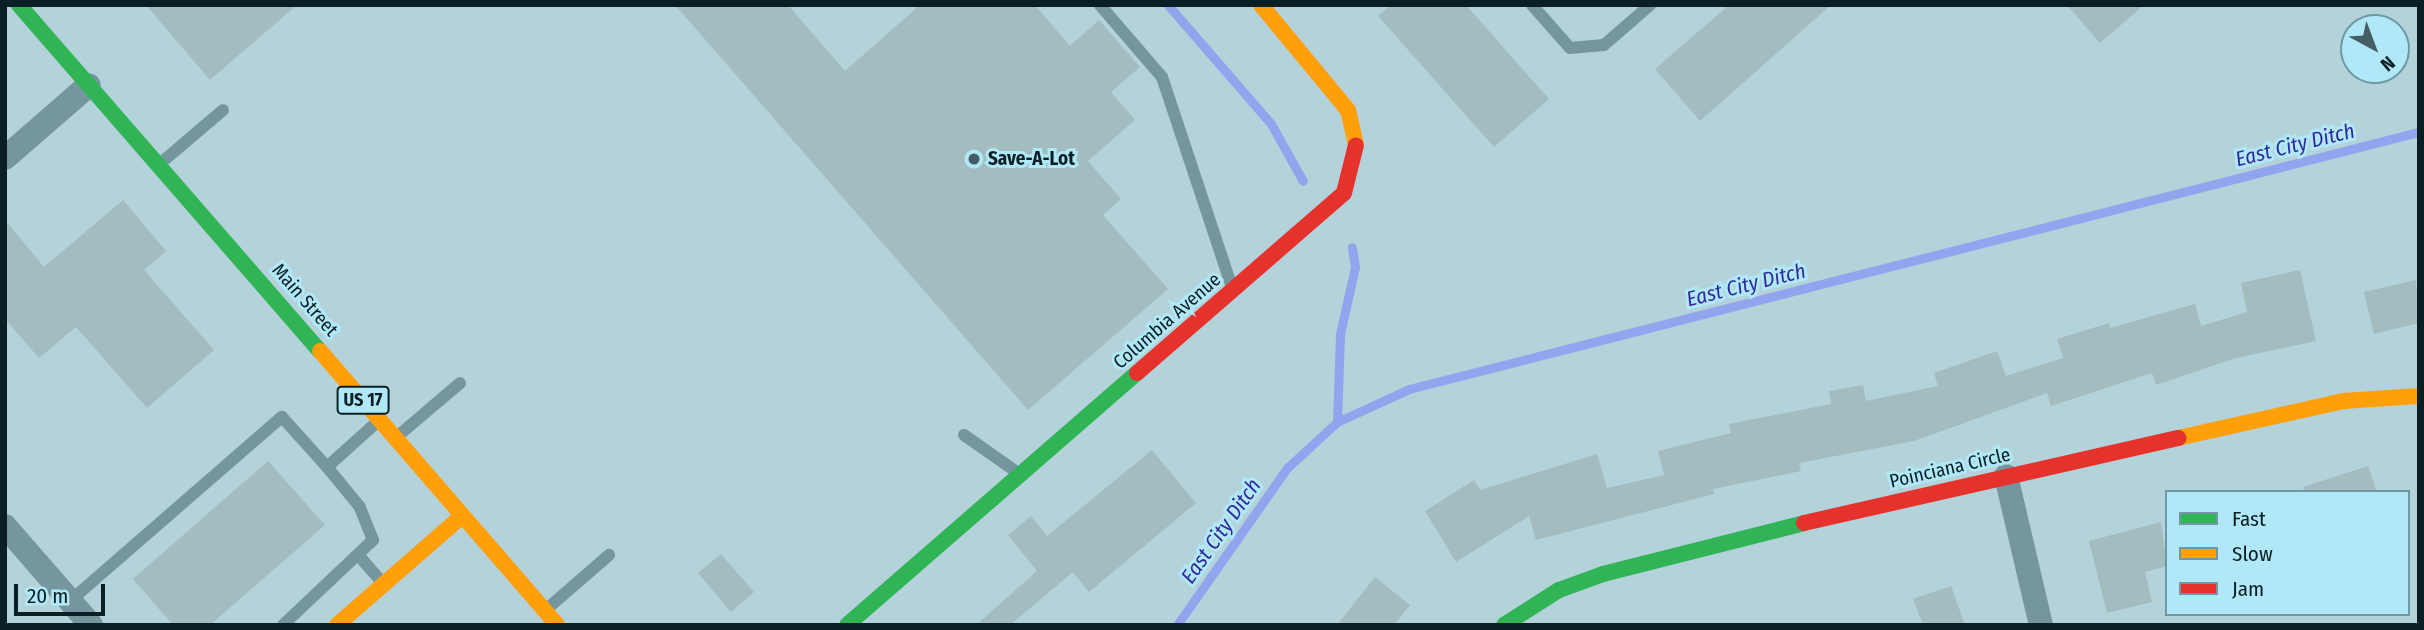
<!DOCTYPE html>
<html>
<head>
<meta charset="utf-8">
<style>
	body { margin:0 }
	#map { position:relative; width:2424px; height:630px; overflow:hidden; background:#b4d2da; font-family:"Fira Sans Condensed",sans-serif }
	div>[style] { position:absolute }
	.stream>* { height:9px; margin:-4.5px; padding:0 4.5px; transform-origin:4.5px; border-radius:4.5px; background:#92a4ee }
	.building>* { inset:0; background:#a3bcbf }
	.lane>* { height:12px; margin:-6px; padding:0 6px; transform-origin:6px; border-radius:6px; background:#75969e }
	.street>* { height:24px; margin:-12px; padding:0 12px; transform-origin:12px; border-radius:12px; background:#75969e }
	.fast>* { height:16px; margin:-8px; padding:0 8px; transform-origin:8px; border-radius:8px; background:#30b455 }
	.slow>* { height:16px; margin:-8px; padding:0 8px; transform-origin:8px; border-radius:8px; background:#ff9f0a }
	.jam>* { height:16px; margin:-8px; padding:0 8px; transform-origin:8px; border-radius:8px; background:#e5322d }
	.dots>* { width:19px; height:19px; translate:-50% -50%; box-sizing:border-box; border:4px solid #b1e8f7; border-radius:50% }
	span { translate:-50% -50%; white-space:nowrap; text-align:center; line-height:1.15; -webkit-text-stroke:6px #b1e8f7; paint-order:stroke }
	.shield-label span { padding:2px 5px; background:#b1e8f7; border:2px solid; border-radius:5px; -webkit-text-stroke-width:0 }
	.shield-label { font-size:18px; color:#091f24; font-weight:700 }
	.poi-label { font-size:19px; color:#091f24; font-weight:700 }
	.left { translate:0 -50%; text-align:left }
	.street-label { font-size:19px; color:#091f24 }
	.water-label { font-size:21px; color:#30289d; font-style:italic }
	.frame { position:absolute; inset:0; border:7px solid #091f24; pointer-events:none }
	.legend { position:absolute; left:2165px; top:490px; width:245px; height:126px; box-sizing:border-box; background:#b1e8f7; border:2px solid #6e98a3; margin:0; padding:9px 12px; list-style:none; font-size:21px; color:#091f24 }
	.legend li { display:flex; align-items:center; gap:14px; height:35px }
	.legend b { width:35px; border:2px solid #6e98a3 }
	.north { position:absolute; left:2340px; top:14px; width:70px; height:70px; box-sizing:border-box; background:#b1e8f7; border:2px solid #6e98a3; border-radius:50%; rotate:139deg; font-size:19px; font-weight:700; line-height:28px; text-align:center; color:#091f24 }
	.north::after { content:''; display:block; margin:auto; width:24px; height:32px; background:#455e64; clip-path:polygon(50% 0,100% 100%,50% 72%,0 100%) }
	.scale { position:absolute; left:14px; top:584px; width:91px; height:32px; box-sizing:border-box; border:4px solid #091f24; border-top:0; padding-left:9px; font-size:21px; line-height:24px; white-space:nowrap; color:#091f24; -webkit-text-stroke:5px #b1e8f7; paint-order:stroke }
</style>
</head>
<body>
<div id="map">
	<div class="stream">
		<div style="left:1168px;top:5px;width:157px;rotate:49.1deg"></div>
		<div style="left:1271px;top:124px;width:65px;rotate:60.7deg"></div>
		<div style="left:1337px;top:422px;width:88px;rotate:-88deg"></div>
		<div style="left:1340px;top:334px;width:69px;rotate:-77.4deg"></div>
		<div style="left:1355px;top:267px;width:20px;rotate:-99deg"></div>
		<div style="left:1177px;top:625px;width:192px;rotate:-55deg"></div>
		<div style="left:1287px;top:468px;width:68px;rotate:-42.6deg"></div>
		<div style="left:1337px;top:422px;width:79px;rotate:-24.6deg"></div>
		<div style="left:1409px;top:389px;width:1042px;rotate:-14.28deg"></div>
	</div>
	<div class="building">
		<div style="clip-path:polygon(146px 5px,297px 5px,210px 80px)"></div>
		<div style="clip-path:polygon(675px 5px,788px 5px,845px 71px,920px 5px,1035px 5px,1070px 46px,1099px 20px,1140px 67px,1111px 92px,1135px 120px,1088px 161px,1121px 199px,1103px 215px,1168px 289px,1028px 410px)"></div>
		<div style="clip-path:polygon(1391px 5px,1466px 5px,1549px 99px,1494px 147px,1378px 16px)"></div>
		<div style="clip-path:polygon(1729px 5px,1831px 5px,1700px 121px,1655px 69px)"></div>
		<div style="clip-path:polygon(2067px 5px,2144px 5px,2100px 43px)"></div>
		<div style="clip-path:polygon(123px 200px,166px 251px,144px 270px,214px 350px,147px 408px,76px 327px,39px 358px,5px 319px,5px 220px,44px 267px)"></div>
		<div style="clip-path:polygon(2300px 270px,2316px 341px,2236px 358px,2156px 385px,2152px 373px,2051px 406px,2047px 393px,1914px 441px,1799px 463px,1801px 471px,1713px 489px,1714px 494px,1536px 540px,1529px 516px,1456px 562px,1425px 511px,1474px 480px,1480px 490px,1597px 454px,1607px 488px,1664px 475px,1658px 451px,1731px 433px,1729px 424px,1831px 404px,1829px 391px,1863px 385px,1866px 401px,1938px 386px,1934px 373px,1997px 351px,2006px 376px,2063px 358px,2057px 339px,2109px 323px,2110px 328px,2195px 304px,2201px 326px,2247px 312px,2241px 283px)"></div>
		<div style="clip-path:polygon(2416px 280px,2419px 323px,2374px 334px,2364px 292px)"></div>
		<div style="clip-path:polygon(1152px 450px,1196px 503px,1089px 592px,1073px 572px,1010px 625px,976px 625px,1037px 571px,1008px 535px,1031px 516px,1047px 536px)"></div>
		<div style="clip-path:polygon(268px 461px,325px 525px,210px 625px,173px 625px,133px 579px)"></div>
		<div style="clip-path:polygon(2368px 466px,2377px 492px,2304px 492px,2303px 487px)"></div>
		<div style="clip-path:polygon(2161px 522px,2167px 566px,2145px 572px,2152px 602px,2107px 613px,2089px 541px)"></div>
		<div style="clip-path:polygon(721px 554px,754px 592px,731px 612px,698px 573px)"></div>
		<div style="clip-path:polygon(1375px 577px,1410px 605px,1394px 625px,1337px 625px)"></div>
		<div style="clip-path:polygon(1951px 586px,1965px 625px,1923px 625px,1913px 599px)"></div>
	</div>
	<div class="lane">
		<div style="left:1100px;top:5px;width:95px;rotate:49.3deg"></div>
		<div style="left:1162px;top:77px;width:219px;rotate:71.6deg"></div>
		<div style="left:1532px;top:5px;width:57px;rotate:48.5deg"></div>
		<div style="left:1570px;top:48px;width:34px;rotate:-5deg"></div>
		<div style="left:1604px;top:45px;width:61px;rotate:-41deg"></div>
		<div style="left:162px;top:162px;width:80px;rotate:-40.4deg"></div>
		<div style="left:399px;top:435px;width:80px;rotate:-40.4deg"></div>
		<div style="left:964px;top:435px;width:66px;rotate:35.1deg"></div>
		<div style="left:360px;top:557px;width:35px;rotate:49deg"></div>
		<div style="left:70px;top:601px;width:281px;rotate:-41deg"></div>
		<div style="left:282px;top:417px;width:67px;rotate:48deg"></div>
		<div style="left:327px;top:467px;width:67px;rotate:-42deg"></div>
		<div style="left:548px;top:608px;width:81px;rotate:-41deg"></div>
		<div style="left:283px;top:625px;width:124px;rotate:-43.4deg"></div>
		<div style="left:373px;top:540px;width:35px;rotate:-112deg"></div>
		<div style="left:360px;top:507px;width:52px;rotate:-129.5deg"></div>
	</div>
	<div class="street">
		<div style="left:5px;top:158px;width:111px;rotate:-41deg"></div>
		<div style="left:2006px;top:476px;width:153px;rotate:76.8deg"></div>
		<div style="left:5px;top:526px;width:131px;rotate:49deg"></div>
	</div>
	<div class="fast">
		<div style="left:19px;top:5px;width:459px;rotate:49deg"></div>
		<div style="left:847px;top:625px;width:384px;rotate:-41deg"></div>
		<div style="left:1504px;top:625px;width:65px;rotate:-32.5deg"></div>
		<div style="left:1559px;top:590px;width:47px;rotate:-20deg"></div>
		<div style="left:1603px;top:574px;width:207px;rotate:-14.2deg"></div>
	</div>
	<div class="slow">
		<div style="left:1261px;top:5px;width:136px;rotate:50.4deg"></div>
		<div style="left:1348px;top:110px;width:36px;rotate:77deg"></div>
		<div style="left:320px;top:351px;width:362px;rotate:49.1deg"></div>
		<div style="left:2178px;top:438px;width:169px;rotate:-12.6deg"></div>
		<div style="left:2343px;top:401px;width:76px;rotate:-3.8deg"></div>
		<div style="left:337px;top:625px;width:166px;rotate:-41.1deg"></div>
	</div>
	<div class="jam">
		<div style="left:1137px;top:373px;width:274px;rotate:-41deg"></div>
		<div style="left:1344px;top:193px;width:49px;rotate:-76deg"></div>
		<div style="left:1804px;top:523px;width:384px;rotate:-12.8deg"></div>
	</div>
	<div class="dots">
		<div style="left:974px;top:159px;background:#455e64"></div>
	</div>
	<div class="shield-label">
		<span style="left:363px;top:400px">US 17</span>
	</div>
	<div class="poi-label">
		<span class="left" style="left:988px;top:159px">Save-A-Lot</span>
	</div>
	<div class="street-label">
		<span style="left:305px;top:300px;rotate:49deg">Main Street</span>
		<span style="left:1167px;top:321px;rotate:-41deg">Columbia Avenue</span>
		<span style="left:1950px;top:468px;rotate:-13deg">Poinciana Circle</span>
	</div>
	<div class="water-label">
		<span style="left:2295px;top:145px;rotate:-14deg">East City Ditch</span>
		<span style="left:1746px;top:285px;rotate:-14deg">East City Ditch</span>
		<span style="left:1221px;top:531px;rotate:-55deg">East City Ditch</span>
	</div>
	<div class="frame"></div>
	<ul class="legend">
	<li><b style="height:9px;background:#30b455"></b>Fast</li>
	<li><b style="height:9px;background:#ff9f0a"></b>Slow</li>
	<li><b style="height:9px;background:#e5322d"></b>Jam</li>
	</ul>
	<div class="north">N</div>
	<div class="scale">20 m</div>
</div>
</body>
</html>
